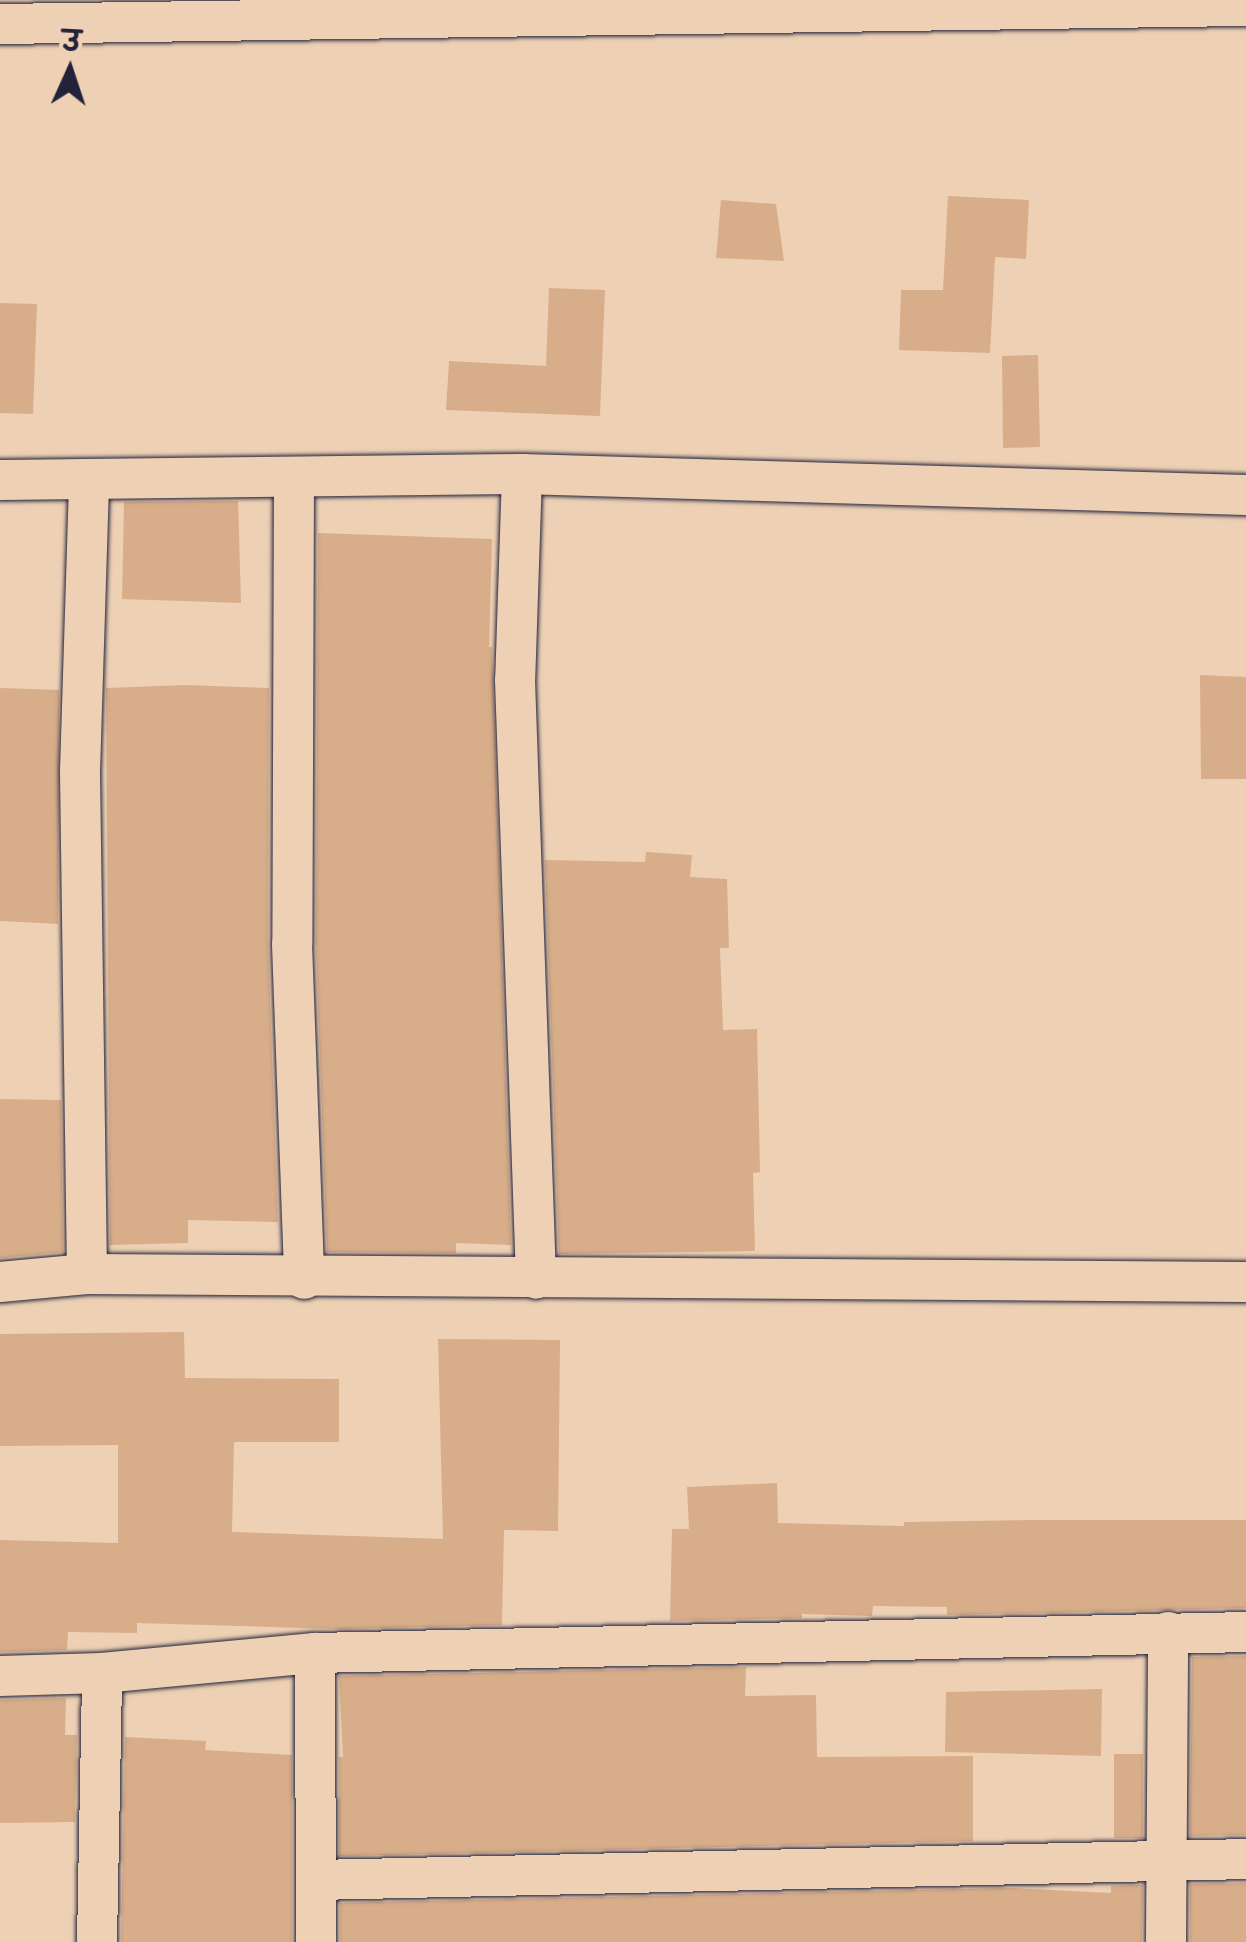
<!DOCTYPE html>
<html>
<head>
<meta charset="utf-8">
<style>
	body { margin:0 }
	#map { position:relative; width:1246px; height:1942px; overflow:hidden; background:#eed1b5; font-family:Mali,"Playpen Sans Deva",sans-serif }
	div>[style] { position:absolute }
	.building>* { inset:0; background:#d8ad89 }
	.roads { filter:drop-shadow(0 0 2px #22223b) drop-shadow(0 0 2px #22223b) }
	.street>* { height:40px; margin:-20px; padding:0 20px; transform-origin:20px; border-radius:20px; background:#eed1b5 }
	span { translate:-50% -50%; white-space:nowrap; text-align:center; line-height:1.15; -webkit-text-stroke:9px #eed1b5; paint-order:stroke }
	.north { position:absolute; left:20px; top:20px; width:100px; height:100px; -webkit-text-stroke:8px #eed1b5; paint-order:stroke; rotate:3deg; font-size:28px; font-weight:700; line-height:40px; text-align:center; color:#22223b }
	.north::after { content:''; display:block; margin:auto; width:35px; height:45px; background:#22223b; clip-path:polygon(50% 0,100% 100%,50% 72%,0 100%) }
</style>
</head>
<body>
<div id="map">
	<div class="building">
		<div style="clip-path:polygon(948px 196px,1029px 200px,1026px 259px,995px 257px,990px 353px,899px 350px,901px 290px,943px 290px)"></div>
		<div style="clip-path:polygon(721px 200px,776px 204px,784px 261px,716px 258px)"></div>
		<div style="clip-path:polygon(549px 288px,605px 290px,600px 416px,446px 410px,449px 361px,546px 366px)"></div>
		<div style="clip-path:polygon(0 303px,37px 304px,33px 414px,0 413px)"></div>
		<div style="clip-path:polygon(1038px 355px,1040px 447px,1003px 448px,1002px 356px)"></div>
		<div style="clip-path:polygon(238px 501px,241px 603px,122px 599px,124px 502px)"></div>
		<div style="clip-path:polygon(318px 533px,492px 539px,489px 647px,492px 647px,511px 1245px,456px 1243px,456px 1253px,327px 1252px,316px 944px)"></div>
		<div style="clip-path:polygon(1200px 675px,1246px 677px,1246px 779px,1201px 779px)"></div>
		<div style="clip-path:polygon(185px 685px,269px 688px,268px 944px,278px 1222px,188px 1220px,188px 1243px,110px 1245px,106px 688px)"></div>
		<div style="clip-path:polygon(0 688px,59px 690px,58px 924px,0 921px)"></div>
		<div style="clip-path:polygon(646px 852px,692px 855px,690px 877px,727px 879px,729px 948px,720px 948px,723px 1030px,757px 1029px,760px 1172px,753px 1173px,755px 1251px,559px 1254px,545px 860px,645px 862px)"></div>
		<div style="clip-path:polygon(0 1099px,61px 1100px,63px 1252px,0 1258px)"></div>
		<div style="clip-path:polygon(184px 1332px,185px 1378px,339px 1379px,339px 1442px,234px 1442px,232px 1532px,443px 1539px,438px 1339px,560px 1340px,558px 1531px,504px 1530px,502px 1625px,336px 1629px,137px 1623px,137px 1633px,68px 1632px,67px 1650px,0 1652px,0 1540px,118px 1543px,118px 1445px,0 1446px,0 1334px)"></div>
		<div style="clip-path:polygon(777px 1483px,778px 1523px,904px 1526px,904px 1522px,1039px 1520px,1246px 1520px,1246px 1608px,947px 1615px,947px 1607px,873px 1606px,872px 1616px,802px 1614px,802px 1618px,670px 1621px,672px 1529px,689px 1529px,687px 1487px)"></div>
		<div style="clip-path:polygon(1246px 1656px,1246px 1835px,1190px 1836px,1192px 1657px)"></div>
		<div style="clip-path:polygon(746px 1667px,745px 1696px,816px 1695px,817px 1757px,973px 1756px,973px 1841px,339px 1856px,339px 1757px,343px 1757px,339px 1676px)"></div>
		<div style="clip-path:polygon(1102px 1689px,1101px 1756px,945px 1752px,946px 1692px)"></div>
		<div style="clip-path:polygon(66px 1698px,65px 1735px,77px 1735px,75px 1822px,0 1823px,0 1700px)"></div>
		<div style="clip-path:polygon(125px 1737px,206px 1741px,205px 1750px,292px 1755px,292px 1942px,121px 1942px)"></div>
		<div style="clip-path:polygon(1114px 1754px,1143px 1754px,1143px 1838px,1114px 1838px)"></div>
		<div style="clip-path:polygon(1246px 1883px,1246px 1942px,1190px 1942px,1190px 1884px)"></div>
		<div style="clip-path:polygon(1143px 1885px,1142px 1942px,340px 1942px,340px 1903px,1012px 1888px,1111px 1893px,1111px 1886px)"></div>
	</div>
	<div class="roads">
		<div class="street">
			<div style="left:0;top:24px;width:1246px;rotate:-0.83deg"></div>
			<div style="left:522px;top:474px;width:206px;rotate:91.9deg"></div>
			<div style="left:515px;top:680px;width:599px;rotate:87.99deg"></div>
			<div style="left:294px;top:478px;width:466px;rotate:90.2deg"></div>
			<div style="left:292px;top:944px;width:335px;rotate:87.9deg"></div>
			<div style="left:0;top:480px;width:522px;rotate:-0.66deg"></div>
			<div style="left:522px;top:474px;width:724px;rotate:1.66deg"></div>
			<div style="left:87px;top:1274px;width:503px;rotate:-90.8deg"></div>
			<div style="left:80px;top:771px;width:292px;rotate:-88.2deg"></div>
			<div style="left:0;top:1282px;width:87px;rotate:-5.3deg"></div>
			<div style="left:87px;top:1274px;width:1159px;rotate:0.4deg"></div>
			<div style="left:315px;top:1653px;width:289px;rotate:89.8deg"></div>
			<div style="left:0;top:1676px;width:102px;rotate:-1.7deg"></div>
			<div style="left:102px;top:1673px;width:214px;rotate:-5.4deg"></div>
			<div style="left:315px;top:1653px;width:931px;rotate:-1.29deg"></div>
			<div style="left:316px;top:1880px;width:930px;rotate:-1.29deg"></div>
			<div style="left:97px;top:1942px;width:269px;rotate:-88.9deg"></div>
			<div style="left:1166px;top:1942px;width:310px;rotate:-89.6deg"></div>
		</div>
	</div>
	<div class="north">उ</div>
</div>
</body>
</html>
